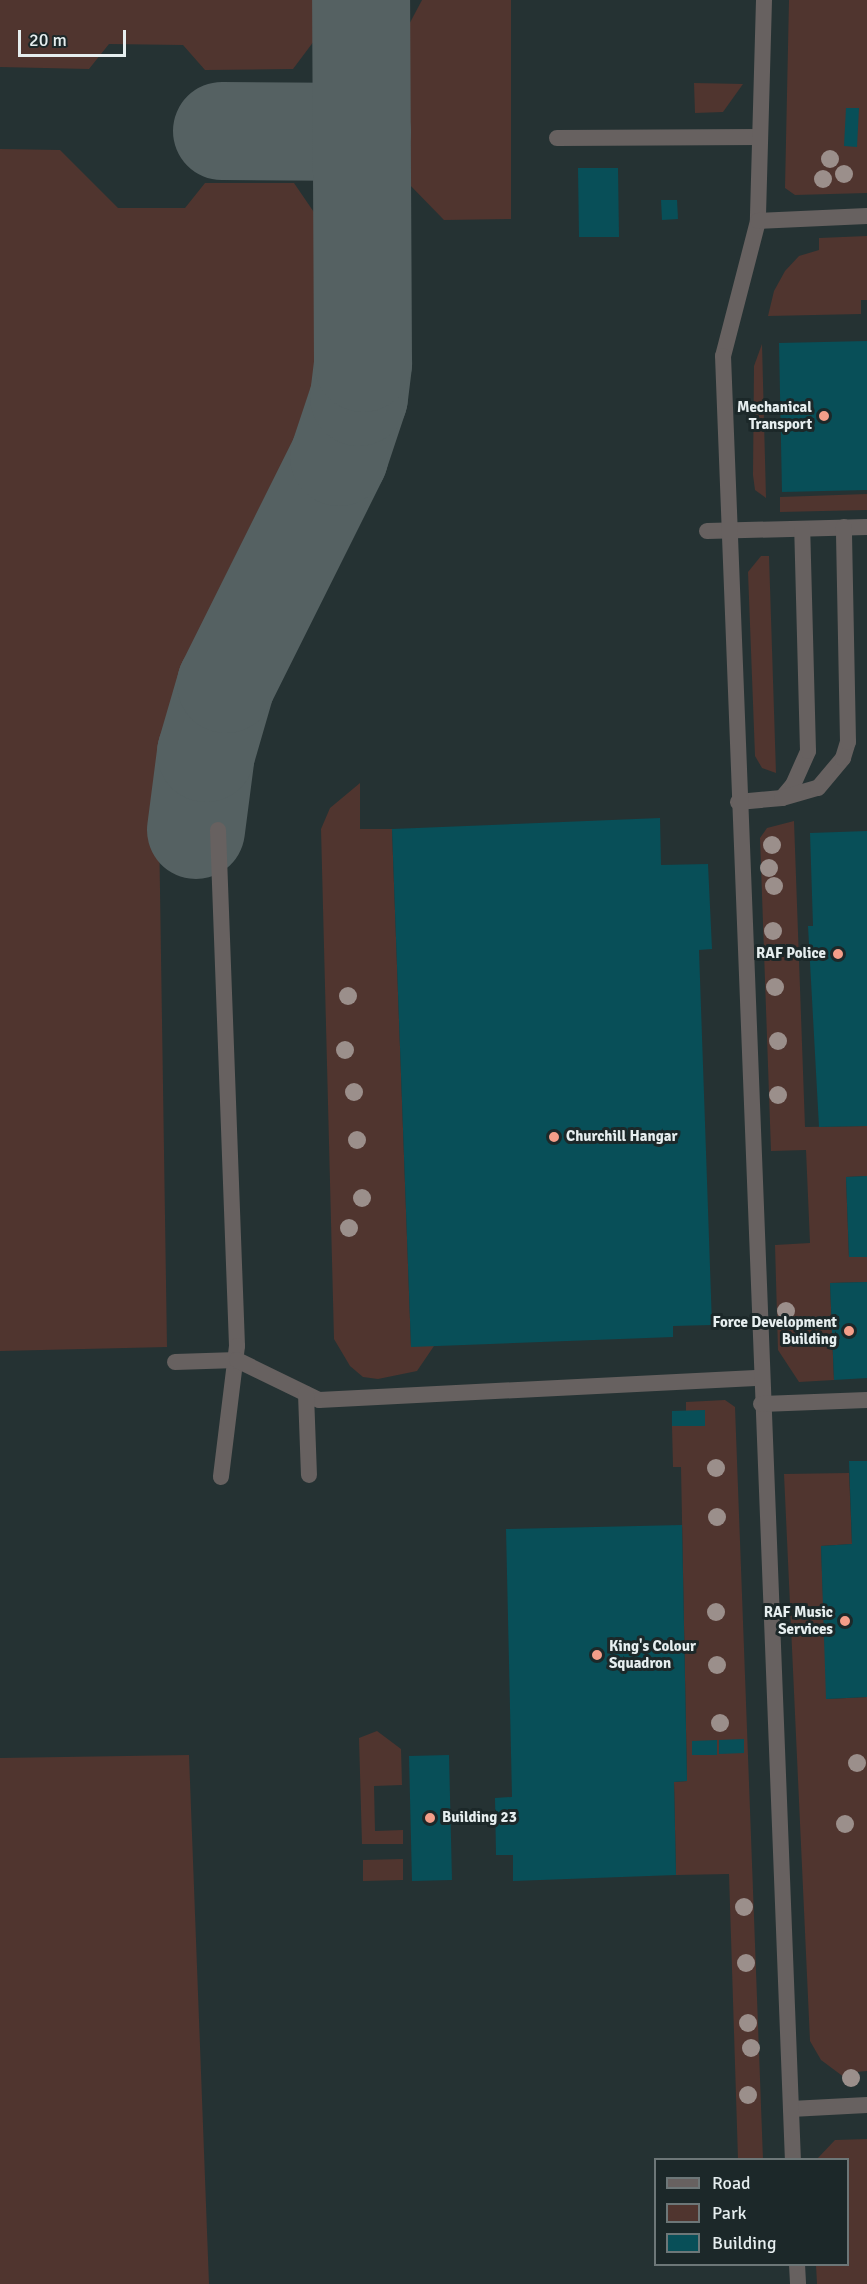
<!DOCTYPE html>
<html>
<head>
<meta charset="utf-8">
<style>
	body { margin:0 }
	#map { position:relative; width:867px; height:2284px; overflow:hidden; background:#253233; font-family:Signika,sans-serif }
	div>[style] { position:absolute }
	.green>* { inset:0; background:#50352f }
	.taxiway>* { height:98px; margin:-49px; padding:0 49px; transform-origin:49px; border-radius:49px; background:#556162 }
	.building>* { inset:0; background:#084f58 }
	.service>* { height:16px; margin:-8px; padding:0 8px; transform-origin:8px; border-radius:8px; background:#676160 }
	.minor>* { height:16px; margin:-8px; padding:0 8px; transform-origin:8px; border-radius:8px; background:#676160 }
	.trees>* { width:18px; height:18px; margin:-9px; border-radius:50%; background:#9b8f8b }
	.dots>* { width:16px; height:16px; translate:-50% -50%; box-sizing:border-box; border:3px solid #1c2829; border-radius:50% }
	span { translate:-50% -50%; white-space:nowrap; text-align:center; line-height:1.15; -webkit-text-stroke:6px #1c2829; paint-order:stroke }
	.poi-label { font-size:15px; color:#e6eeef; font-weight:700 }
	.right { translate:-100% -50%; text-align:right }
	.left { translate:0 -50%; text-align:left }
	.legend { position:absolute; left:654px; top:2158px; width:195px; height:108px; box-sizing:border-box; background:#1c2829; border:2px solid #6d7778; margin:0; padding:8px 10px; list-style:none; font-size:18px; color:#e6eeef }
	.legend li { display:flex; align-items:center; gap:12px; height:30px }
	.legend b { width:30px; border:2px solid #6d7778 }
	.scale { position:absolute; left:18px; top:30px; width:108px; height:27px; box-sizing:border-box; border:3px solid #e6eeef; border-top:0; padding-left:8px; font-size:18px; line-height:21px; white-space:nowrap; color:#e6eeef; -webkit-text-stroke:4px #1c2829; paint-order:stroke }
</style>
</head>
<body>
<div id="map">
	<div class="green">
		<div style="clip-path:polygon(0 0,320px 0,320px 33px,293px 69px,205px 70px,183px 45px,109px 44px,89px 69px,0 67px)"></div>
		<div style="clip-path:polygon(422px 0,511px 0,511px 219px,444px 220px,406px 181px,405px 32px)"></div>
		<div style="clip-path:polygon(789px 0,867px 0,867px 193px,795px 195px,785px 188px)"></div>
		<div style="clip-path:polygon(694px 83px,743px 84px,723px 112px,695px 113px)"></div>
		<div style="clip-path:polygon(0 149px,60px 150px,118px 208px,185px 208px,205px 183px,294px 183px,320px 221px,323px 339px,297px 447px,194px 659px,158px 759px,167px 1347px,0 1351px)"></div>
		<div style="clip-path:polygon(867px 236px,867px 300px,861px 300px,861px 314px,768px 316px,774px 291px,785px 271px,799px 256px,819px 250px,819px 238px)"></div>
		<div style="clip-path:polygon(762px 344px,766px 498px,755px 490px,753px 475px,754px 366px)"></div>
		<div style="clip-path:polygon(867px 494px,867px 510px,780px 512px,780px 497px)"></div>
		<div style="clip-path:polygon(761px 556px,769px 556px,776px 773px,762px 768px,755px 756px,748px 572px)"></div>
		<div style="clip-path:polygon(360px 783px,360px 829px,392px 829px,411px 1346px,434px 1346px,417px 1371px,378px 1379px,363px 1377px,350px 1366px,334px 1339px,321px 829px,330px 808px)"></div>
		<div style="clip-path:polygon(794px 821px,805px 1127px,867px 1126px,867px 1176px,846px 1177px,849px 1257px,867px 1257px,867px 1282px,830px 1283px,834px 1380px,799px 1382px,778px 1350px,775px 1245px,810px 1243px,806px 1150px,771px 1151px,760px 838px,767px 828px)"></div>
		<div style="clip-path:polygon(725px 1400px,735px 1407px,763px 2159px,738px 2159px,729px 1874px,676px 1875px,674px 1782px,687px 1781px,681px 1467px,673px 1467px,672px 1426px,705px 1425px,686px 1411px,686px 1402px)"></div>
		<div style="clip-path:polygon(849px 1473px,852px 1544px,821px 1546px,827px 1699px,867px 1697px,867px 2071px,856px 2072px,856px 2086px,821px 2060px,810px 2041px,784px 1474px)"></div>
		<div style="clip-path:polygon(377px 1731px,401px 1749px,402px 1785px,374px 1786px,375px 1831px,403px 1830px,403px 1844px,362px 1844px,359px 1738px)"></div>
		<div style="clip-path:polygon(189px 1755px,209px 2284px,0 2284px,0 1758px)"></div>
		<div style="clip-path:polygon(403px 1859px,403px 1880px,363px 1881px,363px 1860px)"></div>
		<div style="clip-path:polygon(867px 2139px,867px 2284px,817px 2284px,816px 2265px,848px 2264px,848px 2160px,817px 2159px,835px 2140px)"></div>
	</div>
	<div class="taxiway">
		<div style="left:222px;top:131px;width:140px;rotate:0.4deg"></div>
		<div style="left:196px;top:830px;width:78px;rotate:-82.6deg"></div>
		<div style="left:206px;top:753px;width:72px;rotate:-73.8deg"></div>
		<div style="left:226px;top:684px;width:254px;rotate:-63.5deg"></div>
		<div style="left:339px;top:457px;width:63px;rotate:-71.6deg"></div>
		<div style="left:359px;top:397px;width:34px;rotate:-83deg"></div>
		<div style="left:363px;top:363px;width:363px;rotate:-90.3deg"></div>
	</div>
	<div class="building">
		<div style="clip-path:polygon(846px 108px,859px 108px,857px 147px,844px 146px)"></div>
		<div style="clip-path:polygon(578px 168px,618px 168px,619px 237px,579px 237px)"></div>
		<div style="clip-path:polygon(661px 200px,677px 200px,678px 219px,662px 220px)"></div>
		<div style="clip-path:polygon(867px 341px,867px 490px,782px 492px,779px 343px)"></div>
		<div style="clip-path:polygon(660px 818px,661px 865px,708px 864px,712px 949px,699px 950px,712px 1325px,673px 1326px,673px 1337px,411px 1347px,392px 829px)"></div>
		<div style="clip-path:polygon(867px 831px,867px 1126px,819px 1127px,808px 926px,813px 926px,810px 833px)"></div>
		<div style="clip-path:polygon(867px 1176px,867px 1257px,849px 1257px,846px 1177px)"></div>
		<div style="clip-path:polygon(867px 1282px,867px 1378px,834px 1380px,830px 1283px)"></div>
		<div style="clip-path:polygon(705px 1410px,705px 1426px,672px 1426px,672px 1411px)"></div>
		<div style="clip-path:polygon(849px 1461px,867px 1461px,867px 1697px,826px 1699px,821px 1546px,852px 1544px)"></div>
		<div style="clip-path:polygon(682px 1525px,687px 1781px,674px 1782px,676px 1875px,513px 1881px,513px 1855px,496px 1855px,495px 1798px,512px 1797px,506px 1529px)"></div>
		<div style="clip-path:polygon(744px 1739px,744px 1753px,719px 1754px,719px 1740px)"></div>
		<div style="clip-path:polygon(717px 1740px,717px 1755px,692px 1755px,692px 1741px)"></div>
		<div style="clip-path:polygon(449px 1755px,452px 1880px,412px 1881px,409px 1756px)"></div>
	</div>
	<div class="service">
		<div style="left:557px;top:138px;width:203px;rotate:-0.3deg"></div>
		<div style="left:707px;top:531px;width:160px;rotate:-1.4deg"></div>
		<div style="left:782px;top:798px;width:17px;rotate:-50deg"></div>
		<div style="left:793px;top:785px;width:37px;rotate:-66deg"></div>
		<div style="left:808px;top:751px;width:222px;rotate:-91.5deg"></div>
		<div style="left:738px;top:802px;width:44px;rotate:-5.2deg"></div>
		<div style="left:782px;top:798px;width:37px;rotate:-16deg"></div>
		<div style="left:818px;top:788px;width:39px;rotate:-50deg"></div>
		<div style="left:843px;top:758px;width:17px;rotate:-73deg"></div>
		<div style="left:848px;top:742px;width:215px;rotate:-91.1deg"></div>
		<div style="left:218px;top:830px;width:516px;rotate:87.89deg"></div>
		<div style="left:237px;top:1346px;width:132px;rotate:97deg"></div>
		<div style="left:175px;top:1362px;width:62px;rotate:-1.8deg"></div>
		<div style="left:237px;top:1360px;width:91px;rotate:26deg"></div>
		<div style="left:319px;top:1400px;width:442px;rotate:-2.9deg"></div>
		<div style="left:306px;top:1394px;width:81px;rotate:87.9deg"></div>
		<div style="left:791px;top:2109px;width:76px;rotate:-3deg"></div>
	</div>
	<div class="minor">
		<div style="left:764px;top:0;width:221px;rotate:91.6deg"></div>
		<div style="left:758px;top:221px;width:139px;rotate:104.5deg"></div>
		<div style="left:723px;top:356px;width:1805px;rotate:87.78deg"></div>
		<div style="left:758px;top:221px;width:109px;rotate:-2.6deg"></div>
		<div style="left:761px;top:1404px;width:106px;rotate:-2.2deg"></div>
		<div style="left:797px;top:2264px;width:20px;rotate:87deg"></div>
	</div>
	<div class="trees">
		<div style="left:830px;top:159px"></div>
		<div style="left:844px;top:174px"></div>
		<div style="left:823px;top:179px"></div>
		<div style="left:772px;top:845px"></div>
		<div style="left:769px;top:868px"></div>
		<div style="left:774px;top:886px"></div>
		<div style="left:773px;top:931px"></div>
		<div style="left:775px;top:987px"></div>
		<div style="left:348px;top:996px"></div>
		<div style="left:778px;top:1041px"></div>
		<div style="left:345px;top:1050px"></div>
		<div style="left:354px;top:1092px"></div>
		<div style="left:778px;top:1095px"></div>
		<div style="left:357px;top:1140px"></div>
		<div style="left:362px;top:1198px"></div>
		<div style="left:349px;top:1228px"></div>
		<div style="left:786px;top:1311px"></div>
		<div style="left:716px;top:1468px"></div>
		<div style="left:717px;top:1517px"></div>
		<div style="left:716px;top:1612px"></div>
		<div style="left:717px;top:1665px"></div>
		<div style="left:720px;top:1723px"></div>
		<div style="left:857px;top:1763px"></div>
		<div style="left:845px;top:1824px"></div>
		<div style="left:744px;top:1907px"></div>
		<div style="left:746px;top:1963px"></div>
		<div style="left:748px;top:2023px"></div>
		<div style="left:751px;top:2048px"></div>
		<div style="left:851px;top:2078px"></div>
		<div style="left:748px;top:2095px"></div>
	</div>
	<div class="dots">
		<div style="left:824px;top:416px;background:#f49e89"></div>
		<div style="left:838px;top:954px;background:#f49e89"></div>
		<div style="left:554px;top:1137px;background:#f49e89"></div>
		<div style="left:849px;top:1331px;background:#f49e89"></div>
		<div style="left:845px;top:1621px;background:#f49e89"></div>
		<div style="left:597px;top:1655px;background:#f49e89"></div>
		<div style="left:430px;top:1818px;background:#f49e89"></div>
	</div>
	<div class="poi-label">
		<span class="right" style="left:812px;top:416px">Mechanical<br>Transport</span>
		<span class="right" style="left:826px;top:954px">RAF Police</span>
		<span class="left" style="left:566px;top:1137px">Churchill Hangar</span>
		<span class="right" style="left:837px;top:1331px">Force Development<br>Building</span>
		<span class="right" style="left:833px;top:1621px">RAF Music<br>Services</span>
		<span class="left" style="left:609px;top:1655px">King's Colour<br>Squadron</span>
		<span class="left" style="left:442px;top:1818px">Building 23</span>
	</div>
	<ul class="legend">
	<li><b style="height:8px;background:#676160"></b>Road</li>
	<li><b style="height:16px;background:#50352f"></b>Park</li>
	<li><b style="height:16px;background:#084f58"></b>Building</li>
	</ul>
	<div class="scale">20 m</div>
</div>
</body>
</html>
